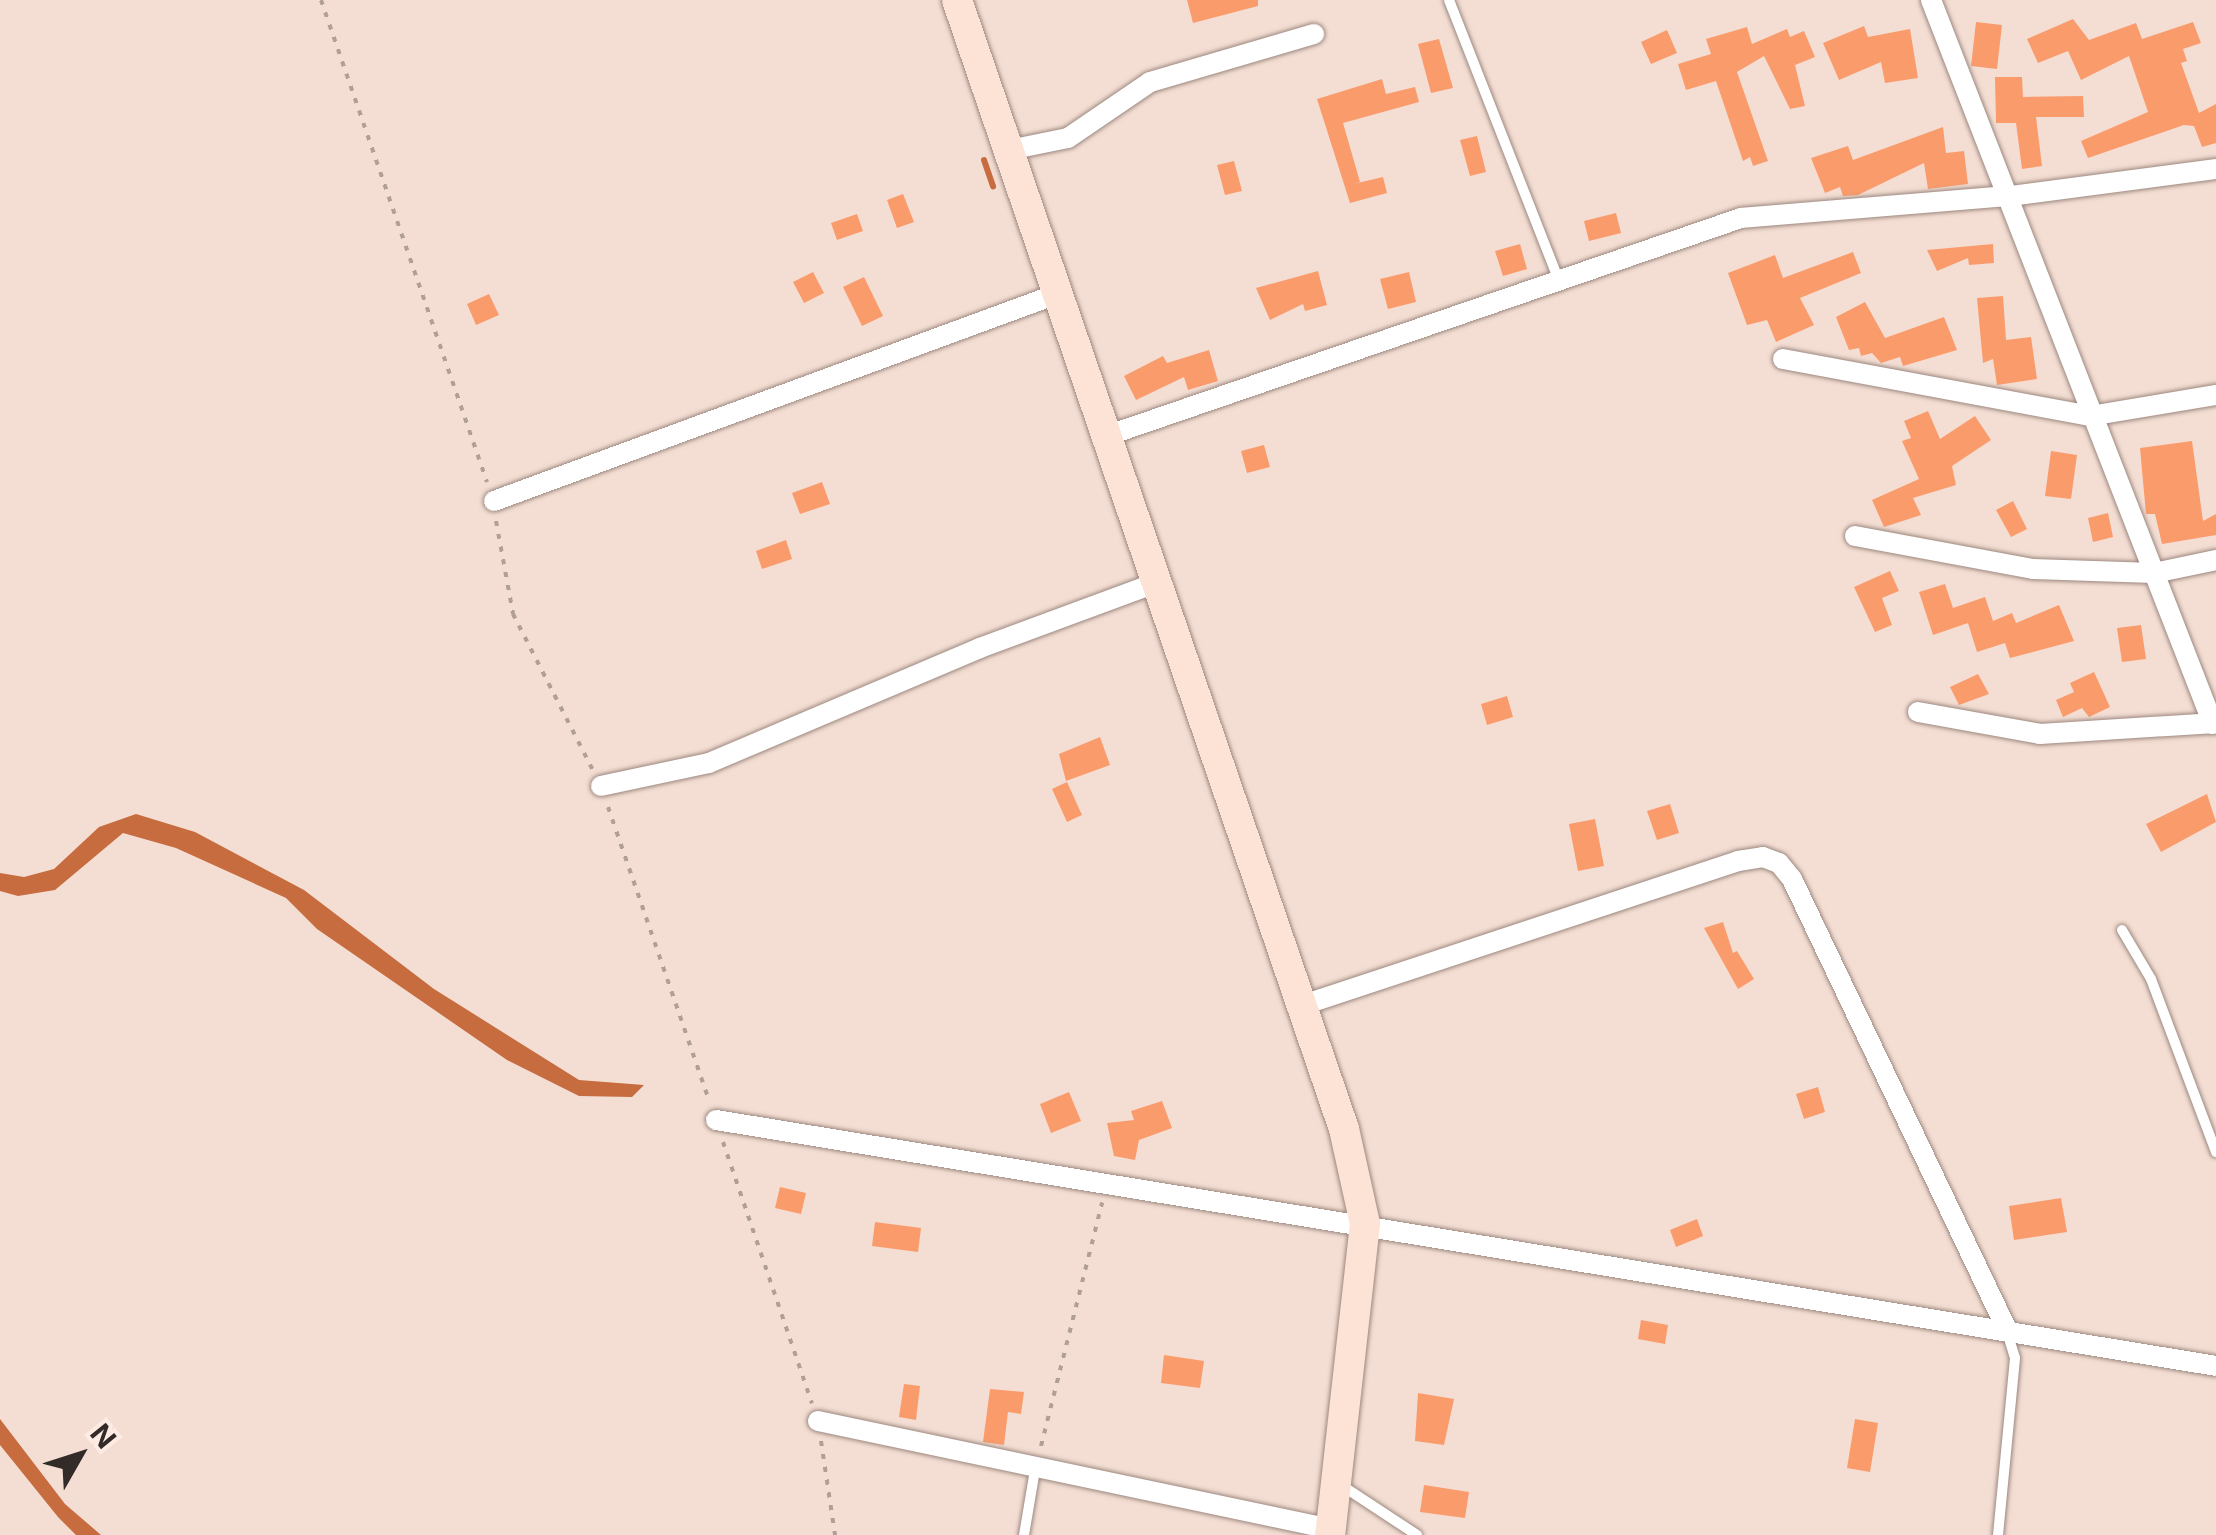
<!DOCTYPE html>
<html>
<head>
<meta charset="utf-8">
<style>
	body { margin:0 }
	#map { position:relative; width:2216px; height:1535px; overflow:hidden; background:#f4ded4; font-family:Inter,sans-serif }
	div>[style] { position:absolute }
	.water>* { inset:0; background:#c66c3e }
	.stream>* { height:6px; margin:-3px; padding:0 3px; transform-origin:3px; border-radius:3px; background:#c66c3e }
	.building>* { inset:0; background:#fa9b6c }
	.path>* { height:4px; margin-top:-2px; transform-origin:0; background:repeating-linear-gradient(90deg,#b09f97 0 5px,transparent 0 13px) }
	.roads { filter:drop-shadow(0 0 2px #9c887f) drop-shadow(0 0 2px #9c887f) }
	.lane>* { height:10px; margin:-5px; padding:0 5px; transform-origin:5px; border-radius:5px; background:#fff }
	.street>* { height:20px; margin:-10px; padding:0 10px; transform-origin:10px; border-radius:10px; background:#fff }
	.secondary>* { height:30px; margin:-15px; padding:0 15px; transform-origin:15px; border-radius:15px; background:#fde3d6 }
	span { translate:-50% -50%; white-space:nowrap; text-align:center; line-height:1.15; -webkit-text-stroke:9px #feece4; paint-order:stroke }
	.north { position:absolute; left:30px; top:1405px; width:100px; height:100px; -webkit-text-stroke:8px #feece4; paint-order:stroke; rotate:51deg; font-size:28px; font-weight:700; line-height:40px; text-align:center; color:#332b27 }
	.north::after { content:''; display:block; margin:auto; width:35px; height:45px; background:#332b27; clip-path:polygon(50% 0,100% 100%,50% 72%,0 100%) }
</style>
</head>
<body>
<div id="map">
	<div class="water">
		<div style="clip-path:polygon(136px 814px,195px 832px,304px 890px,434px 989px,579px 1080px,644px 1085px,632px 1097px,579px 1096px,507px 1060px,317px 929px,286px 898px,176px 848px,123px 833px,55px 890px,18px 896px,0 891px,0 873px,24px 877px,54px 869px,99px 827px)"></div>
		<div style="clip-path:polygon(0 1419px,65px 1504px,101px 1535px,76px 1535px,58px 1517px,0 1445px)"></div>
	</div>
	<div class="stream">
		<div style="left:984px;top:160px;width:28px;rotate:71deg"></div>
	</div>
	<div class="building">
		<div style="clip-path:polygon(1187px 0,1258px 0,1258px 6px,1193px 23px)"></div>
		<div style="clip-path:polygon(2073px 19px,2089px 40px,2136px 23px,2142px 39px,2193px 22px,2201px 43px,2183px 49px,2187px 61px,2181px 63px,2199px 113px,2216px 104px,2216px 143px,2202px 147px,2194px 126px,2184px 125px,2088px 158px,2081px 141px,2148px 112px,2129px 56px,2081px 80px,2068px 51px,2038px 63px,2027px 39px)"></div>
		<div style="clip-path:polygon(1976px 22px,2002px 25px,1997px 69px,1971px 66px)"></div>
		<div style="clip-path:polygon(1864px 26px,1868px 37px,1910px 29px,1918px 78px,1885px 83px,1881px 62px,1839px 80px,1823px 43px)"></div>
		<div style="clip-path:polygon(1747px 27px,1752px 44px,1787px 29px,1790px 37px,1804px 31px,1815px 57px,1795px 65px,1805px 106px,1790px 109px,1764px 56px,1737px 72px,1768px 161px,1753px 166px,1750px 157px,1743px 161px,1716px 81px,1686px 90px,1678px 64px,1711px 54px,1706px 39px)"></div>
		<div style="clip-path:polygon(1667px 30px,1677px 53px,1651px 64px,1641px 42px)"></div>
		<div style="clip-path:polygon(1439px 39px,1453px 88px,1431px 93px,1418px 44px)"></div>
		<div style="clip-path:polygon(1995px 77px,2022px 77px,2023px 97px,2083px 96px,2084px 117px,2036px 117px,2042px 166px,2022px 169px,2016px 123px,1996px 123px)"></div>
		<div style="clip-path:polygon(1382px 79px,1386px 94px,1415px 87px,1419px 102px,1343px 123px,1360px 182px,1353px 184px,1383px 177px,1387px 193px,1350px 203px,1317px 99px)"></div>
		<div style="clip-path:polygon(1943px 127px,1946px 153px,1964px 151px,1968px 184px,1928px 189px,1924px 163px,1858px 195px,1843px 196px,1840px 187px,1825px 193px,1811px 158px,1848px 146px,1853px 160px)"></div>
		<div style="clip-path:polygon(1477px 136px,1486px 172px,1470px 176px,1460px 140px)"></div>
		<div style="clip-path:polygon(1234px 161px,1242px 191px,1225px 195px,1217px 165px)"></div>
		<div style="clip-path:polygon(903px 194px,914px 222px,897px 228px,887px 200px)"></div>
		<div style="clip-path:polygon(1616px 213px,1621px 233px,1589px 241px,1584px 221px)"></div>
		<div style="clip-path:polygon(857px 214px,863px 231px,837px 240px,831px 223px)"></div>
		<div style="clip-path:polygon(1520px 244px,1527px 269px,1503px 276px,1495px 251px)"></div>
		<div style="clip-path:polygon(1993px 244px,1994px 263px,1969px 265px,1968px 258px,1937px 271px,1927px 250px)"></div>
		<div style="clip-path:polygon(1853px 252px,1861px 273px,1800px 298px,1814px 325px,1776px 342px,1767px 320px,1747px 325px,1728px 273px,1775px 255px,1783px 278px)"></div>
		<div style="clip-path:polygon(1318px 271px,1327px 305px,1305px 311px,1303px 304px,1270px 320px,1256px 288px)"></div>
		<div style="clip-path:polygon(813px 272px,824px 293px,804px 303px,793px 282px)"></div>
		<div style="clip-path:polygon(1409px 272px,1416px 302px,1388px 309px,1380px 279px)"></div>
		<div style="clip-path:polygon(864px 277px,883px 316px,862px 326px,843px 287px)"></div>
		<div style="clip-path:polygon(489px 294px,499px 315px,476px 325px,467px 304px)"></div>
		<div style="clip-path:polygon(2003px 296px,2006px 340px,2031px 337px,2037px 379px,1997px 385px,1993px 359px,1983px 363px,1977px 298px)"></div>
		<div style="clip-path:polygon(1865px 302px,1885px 338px,1944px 317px,1957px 350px,1903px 366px,1900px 357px,1881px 363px,1872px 353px,1861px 356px,1859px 348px,1849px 350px,1836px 317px)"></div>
		<div style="clip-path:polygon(1209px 350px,1218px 381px,1188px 390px,1184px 377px,1136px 400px,1124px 376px,1163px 356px,1167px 363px)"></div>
		<div style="clip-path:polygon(1928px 411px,1940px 439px,1975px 416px,1991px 440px,1952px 466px,1956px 485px,1913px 498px,1921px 515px,1884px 527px,1872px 500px,1919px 479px,1902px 441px,1911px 438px,1904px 421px)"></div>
		<div style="clip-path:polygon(2192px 441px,2203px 521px,2216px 514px,2216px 535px,2162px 544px,2155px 514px,2146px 514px,2140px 448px)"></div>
		<div style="clip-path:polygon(1264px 445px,1270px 467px,1247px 473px,1241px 451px)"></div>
		<div style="clip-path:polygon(2051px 451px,2077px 455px,2071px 499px,2045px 496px)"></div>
		<div style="clip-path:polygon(822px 482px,830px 504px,800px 514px,792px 493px)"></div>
		<div style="clip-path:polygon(2013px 501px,2027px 529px,2011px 537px,1996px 510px)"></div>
		<div style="clip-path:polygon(2108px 513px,2113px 537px,2093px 542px,2088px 518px)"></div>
		<div style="clip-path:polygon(786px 540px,792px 559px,762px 569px,756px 551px)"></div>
		<div style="clip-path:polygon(1890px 571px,1899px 591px,1882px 598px,1892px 625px,1875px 632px,1854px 587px)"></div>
		<div style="clip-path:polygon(1945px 584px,1953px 608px,1985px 597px,1993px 621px,2012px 613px,2016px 623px,2059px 605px,2074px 641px,2010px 658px,2005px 643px,1977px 652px,1968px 623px,1933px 635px,1919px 592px)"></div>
		<div style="clip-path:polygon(2141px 625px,2146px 659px,2122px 662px,2117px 628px)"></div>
		<div style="clip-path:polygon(2094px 672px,2110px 707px,2089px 717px,2082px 708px,2063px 717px,2056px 700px,2074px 692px,2070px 683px)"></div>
		<div style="clip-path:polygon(1978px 674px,1989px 694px,1959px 705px,1950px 687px)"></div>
		<div style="clip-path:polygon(1507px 696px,1513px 717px,1487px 725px,1481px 704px)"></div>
		<div style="clip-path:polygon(1100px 737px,1110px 765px,1066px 781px,1059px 754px)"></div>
		<div style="clip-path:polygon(1067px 782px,1082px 815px,1067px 822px,1052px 789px)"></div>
		<div style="clip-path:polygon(2207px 794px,2216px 822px,2161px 852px,2146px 824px)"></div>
		<div style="clip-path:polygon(1670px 804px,1679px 833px,1657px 840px,1647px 811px)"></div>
		<div style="clip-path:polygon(1595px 819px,1604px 866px,1578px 871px,1569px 824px)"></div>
		<div style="clip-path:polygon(1723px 922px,1733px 953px,1737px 951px,1754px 979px,1738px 989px,1704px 928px)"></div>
		<div style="clip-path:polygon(1818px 1087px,1825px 1112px,1804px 1119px,1796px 1094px)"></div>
		<div style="clip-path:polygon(1069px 1092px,1081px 1121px,1051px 1133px,1040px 1104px)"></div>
		<div style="clip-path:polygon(1162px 1101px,1172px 1128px,1139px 1140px,1135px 1160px,1114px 1156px,1107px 1123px,1134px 1120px,1131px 1111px)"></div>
		<div style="clip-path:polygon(780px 1187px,806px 1193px,801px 1214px,775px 1208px)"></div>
		<div style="clip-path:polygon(2061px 1198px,2067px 1232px,2014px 1240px,2009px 1206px)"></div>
		<div style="clip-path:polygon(1697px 1219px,1703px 1236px,1676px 1247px,1670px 1230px)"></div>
		<div style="clip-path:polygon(875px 1222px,921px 1228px,918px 1252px,872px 1246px)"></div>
		<div style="clip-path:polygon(1641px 1320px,1668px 1325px,1665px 1344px,1638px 1339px)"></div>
		<div style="clip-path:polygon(1164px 1355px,1204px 1361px,1200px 1388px,1161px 1383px)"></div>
		<div style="clip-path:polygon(904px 1384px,920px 1386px,916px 1420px,899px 1417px)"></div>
		<div style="clip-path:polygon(990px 1389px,1024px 1392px,1021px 1414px,1008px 1412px,1004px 1445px,983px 1442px)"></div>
		<div style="clip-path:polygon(1418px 1393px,1454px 1399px,1444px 1445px,1415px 1441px)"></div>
		<div style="clip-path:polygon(1855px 1419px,1878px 1423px,1870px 1472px,1847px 1468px)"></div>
		<div style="clip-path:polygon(1424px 1485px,1469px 1492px,1465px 1518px,1420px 1512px)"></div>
	</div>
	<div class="path">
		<div style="left:321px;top:0;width:510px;rotate:71deg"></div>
		<div style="left:496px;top:521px;width:95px;rotate:79.6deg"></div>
		<div style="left:513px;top:614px;width:175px;rotate:62.9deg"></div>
		<div style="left:608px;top:807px;width:310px;rotate:71deg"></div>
		<div style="left:723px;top:1142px;width:276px;rotate:71.2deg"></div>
		<div style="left:821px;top:1441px;width:95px;rotate:81.5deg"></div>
		<div style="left:1041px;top:1446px;width:251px;rotate:-75.9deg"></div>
	</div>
	<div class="roads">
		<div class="lane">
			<div style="left:1449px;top:0;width:296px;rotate:68.6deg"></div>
			<div style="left:2122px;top:930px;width:57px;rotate:59.4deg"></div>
			<div style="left:2151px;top:979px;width:185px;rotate:69.4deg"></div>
			<div style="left:1341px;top:1485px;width:91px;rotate:33.3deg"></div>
			<div style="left:1024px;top:1535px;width:66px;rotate:-80.4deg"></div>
			<div style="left:1998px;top:1535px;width:178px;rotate:-84.5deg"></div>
			<div style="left:2015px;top:1358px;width:28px;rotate:-107deg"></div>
		</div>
		<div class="street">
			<div style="left:1931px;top:0;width:777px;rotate:68.72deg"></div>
			<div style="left:1009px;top:150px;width:60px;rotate:-11.5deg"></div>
			<div style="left:1068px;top:138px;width:99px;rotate:-34.3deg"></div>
			<div style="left:1150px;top:82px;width:171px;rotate:-16.3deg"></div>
			<div style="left:1783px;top:359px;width:312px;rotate:10.5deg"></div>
			<div style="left:2090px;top:416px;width:128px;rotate:-9.5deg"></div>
			<div style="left:1109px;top:435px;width:668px;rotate:-18.95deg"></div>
			<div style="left:1741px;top:218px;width:270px;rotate:-4.7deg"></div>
			<div style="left:2010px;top:196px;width:208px;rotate:-7.5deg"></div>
			<div style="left:494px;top:501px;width:600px;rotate:-20.19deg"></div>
			<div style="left:1855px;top:536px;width:181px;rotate:10.5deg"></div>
			<div style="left:2033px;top:569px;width:121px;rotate:1.9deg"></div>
			<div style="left:2154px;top:573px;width:63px;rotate:-11.8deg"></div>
			<div style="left:1918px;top:712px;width:124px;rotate:10.2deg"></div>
			<div style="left:2040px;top:734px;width:176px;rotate:-3.6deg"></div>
			<div style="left:601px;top:786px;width:110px;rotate:-12deg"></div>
			<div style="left:709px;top:763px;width:294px;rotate:-23deg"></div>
			<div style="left:980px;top:648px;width:184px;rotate:-20.3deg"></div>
			<div style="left:1300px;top:1006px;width:461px;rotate:-18.3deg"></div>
			<div style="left:1738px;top:861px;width:25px;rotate:-9deg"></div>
			<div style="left:1763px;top:857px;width:17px;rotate:21deg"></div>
			<div style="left:1779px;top:863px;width:21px;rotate:51deg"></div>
			<div style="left:1792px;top:879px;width:500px;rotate:64.5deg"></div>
			<div style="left:716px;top:1120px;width:1520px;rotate:9.31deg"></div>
			<div style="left:818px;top:1421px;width:524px;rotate:11.89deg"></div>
		</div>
		<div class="secondary">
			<div style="left:957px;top:0;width:1193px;rotate:71.08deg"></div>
			<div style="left:1344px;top:1129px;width:97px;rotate:77.5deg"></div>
			<div style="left:1365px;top:1224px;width:313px;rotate:96.4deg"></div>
		</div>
	</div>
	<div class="north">N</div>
</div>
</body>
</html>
